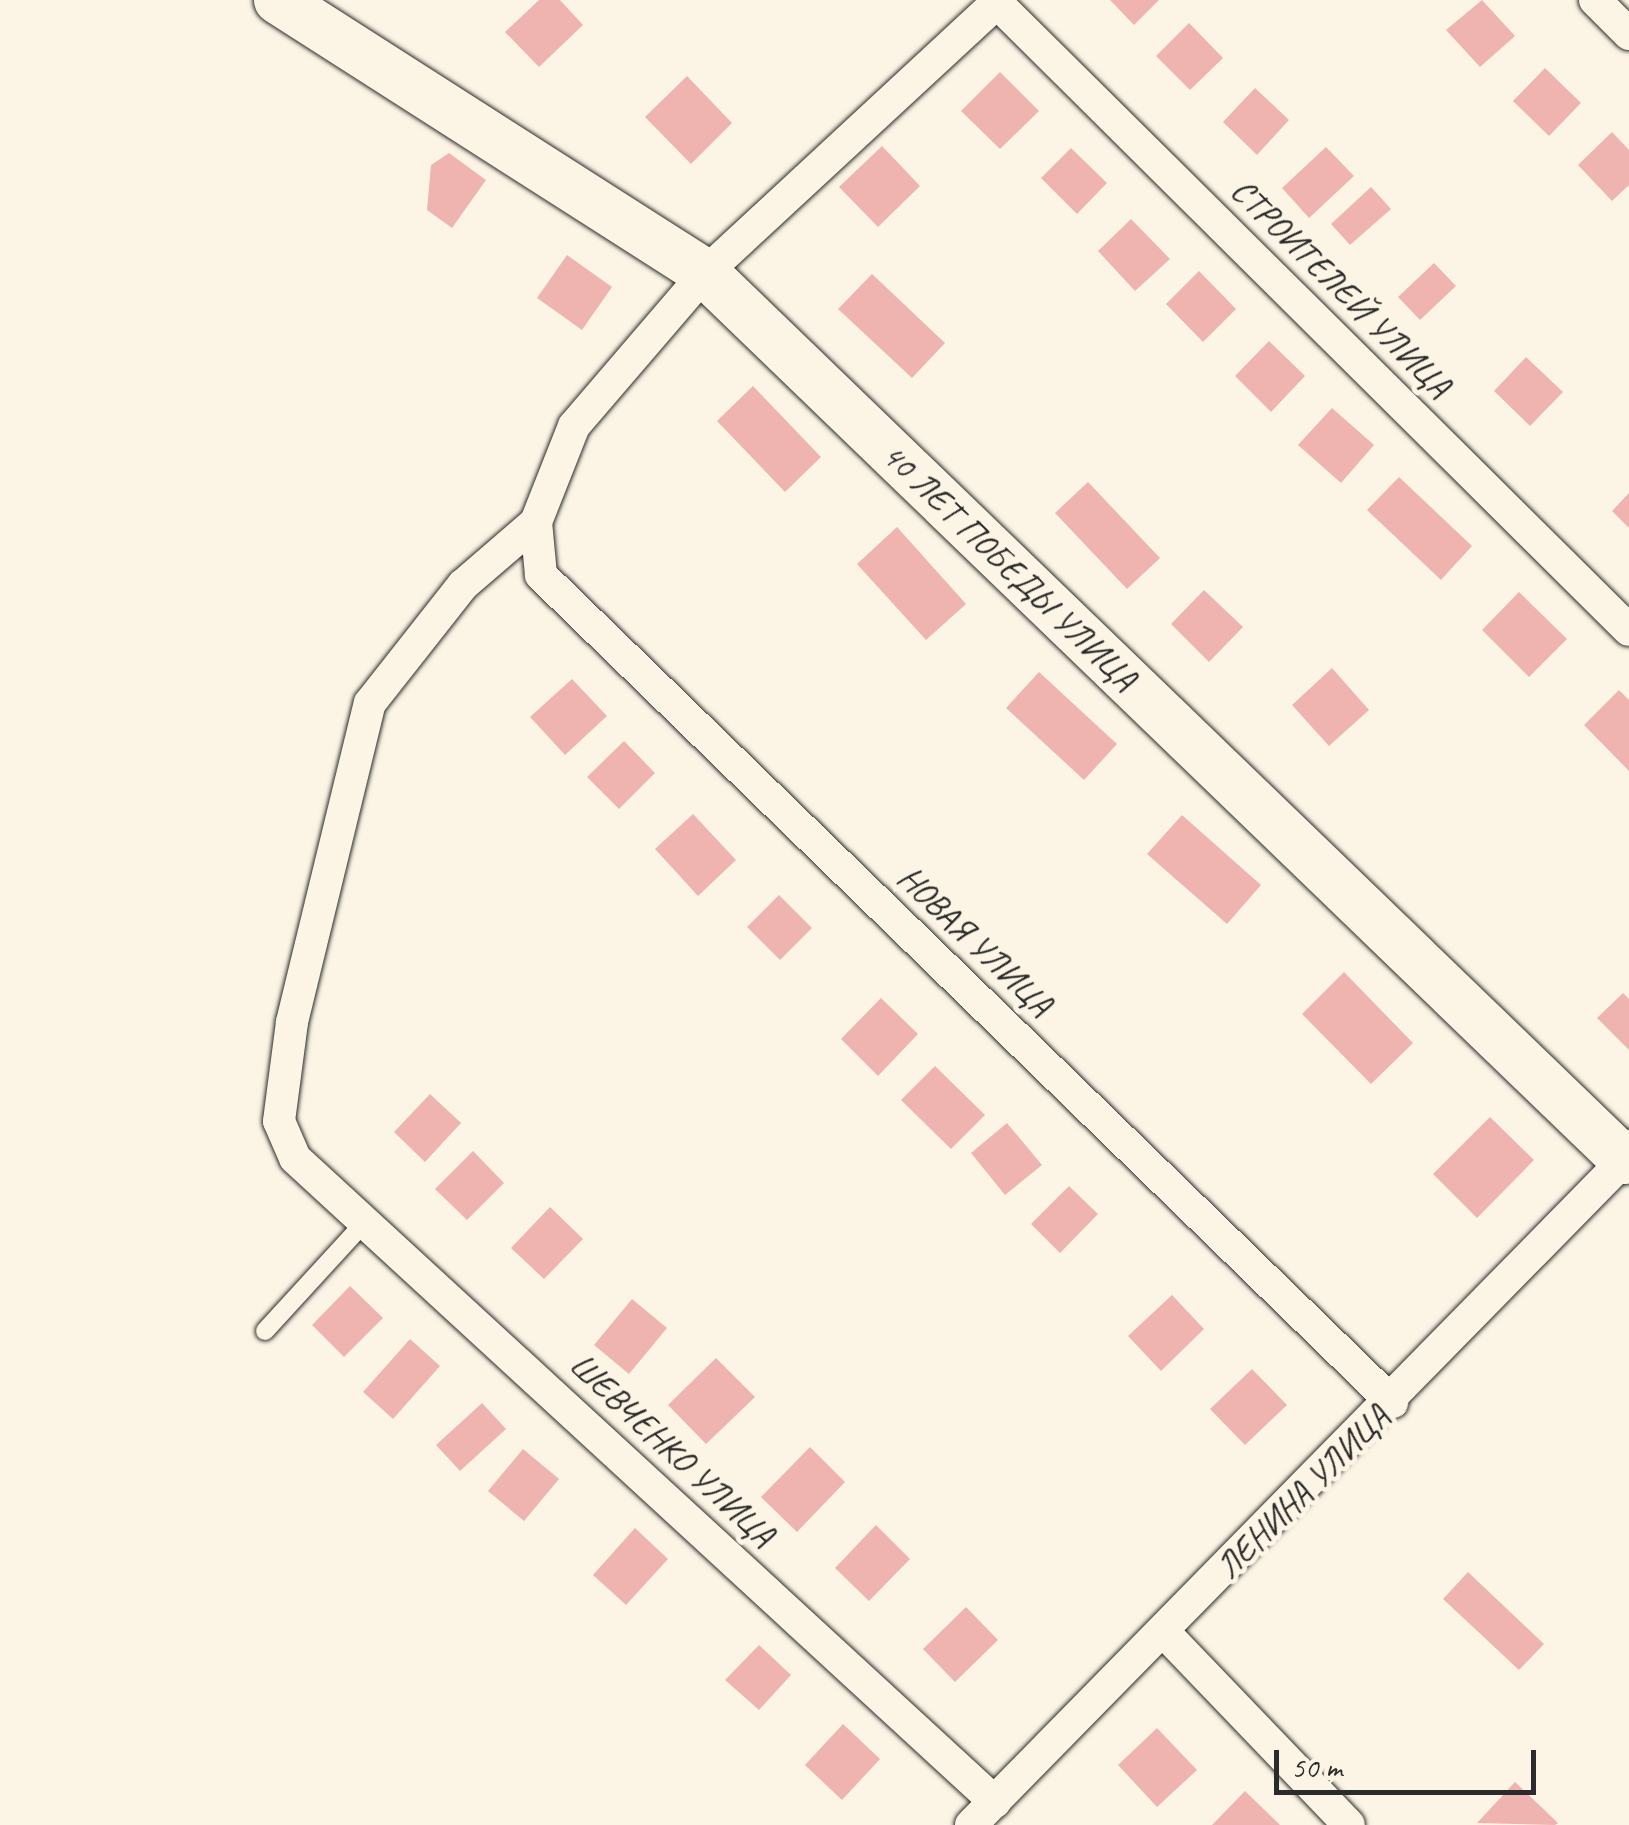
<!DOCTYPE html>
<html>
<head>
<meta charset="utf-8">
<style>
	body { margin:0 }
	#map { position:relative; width:1629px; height:1825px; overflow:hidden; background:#fcf5e5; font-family:Caveat,sans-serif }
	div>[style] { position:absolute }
	.building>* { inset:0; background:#efb4af }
	.roads { filter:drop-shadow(0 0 2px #2b2b2b) drop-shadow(0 0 2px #2b2b2b) }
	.lane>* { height:18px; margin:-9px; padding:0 9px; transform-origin:9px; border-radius:9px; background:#fcf5e5 }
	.street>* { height:32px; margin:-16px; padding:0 16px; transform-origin:16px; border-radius:16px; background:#fcf5e5 }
	.secondary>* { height:48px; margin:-24px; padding:0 24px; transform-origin:24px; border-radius:24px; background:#fcf5e5 }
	span { translate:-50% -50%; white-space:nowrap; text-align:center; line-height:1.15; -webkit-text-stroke:10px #fcf5e5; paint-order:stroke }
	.street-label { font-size:35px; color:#2b2b2b }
	.scale { position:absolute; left:1274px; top:1750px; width:262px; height:45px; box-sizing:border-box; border:5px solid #2b2b2b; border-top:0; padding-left:12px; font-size:30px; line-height:35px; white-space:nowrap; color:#2b2b2b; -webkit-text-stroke:8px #fcf5e5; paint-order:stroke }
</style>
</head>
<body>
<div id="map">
	<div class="building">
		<div style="clip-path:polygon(539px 0,560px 0,583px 25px,539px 67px,505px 32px)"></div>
		<div style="clip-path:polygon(1110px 0,1159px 0,1134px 25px)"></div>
		<div style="clip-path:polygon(1482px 0,1515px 36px,1480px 67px,1446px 30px)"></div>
		<div style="clip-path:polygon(1189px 23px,1223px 58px,1190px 90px,1156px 56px)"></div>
		<div style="clip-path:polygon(1545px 68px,1581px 103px,1549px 136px,1513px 101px)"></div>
		<div style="clip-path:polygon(1000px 72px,1039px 111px,1000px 149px,961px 111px)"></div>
		<div style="clip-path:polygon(687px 76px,732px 123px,691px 164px,645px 117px)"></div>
		<div style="clip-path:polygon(1255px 88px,1289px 120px,1257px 155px,1223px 122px)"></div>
		<div style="clip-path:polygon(1612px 132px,1629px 150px,1629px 185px,1612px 201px,1578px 165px)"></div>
		<div style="clip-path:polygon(882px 146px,920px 186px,878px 227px,839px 187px)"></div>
		<div style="clip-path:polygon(1326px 147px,1354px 176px,1309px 218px,1282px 188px)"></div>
		<div style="clip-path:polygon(1071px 148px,1107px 183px,1077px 214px,1041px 178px)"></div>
		<div style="clip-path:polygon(449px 153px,486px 180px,452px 228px,427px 210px,431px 165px)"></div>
		<div style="clip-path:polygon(1371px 187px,1391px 209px,1350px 245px,1331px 224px)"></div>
		<div style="clip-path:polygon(1131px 219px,1170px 259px,1135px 291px,1098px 251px)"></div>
		<div style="clip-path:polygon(567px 255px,612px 287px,582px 330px,537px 298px)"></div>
		<div style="clip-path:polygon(1434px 263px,1456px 286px,1420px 320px,1398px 297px)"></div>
		<div style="clip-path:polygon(1199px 271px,1236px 309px,1203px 342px,1166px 304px)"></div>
		<div style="clip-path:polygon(872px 274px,945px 343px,912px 378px,838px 309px)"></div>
		<div style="clip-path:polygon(1269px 341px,1305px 376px,1271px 412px,1235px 376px)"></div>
		<div style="clip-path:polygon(1526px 357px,1563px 392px,1530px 426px,1494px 391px)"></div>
		<div style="clip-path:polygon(753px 386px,821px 457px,785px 492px,717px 421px)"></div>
		<div style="clip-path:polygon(1332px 408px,1374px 445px,1341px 483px,1298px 445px)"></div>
		<div style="clip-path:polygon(1399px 477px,1472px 546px,1441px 580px,1367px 510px)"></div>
		<div style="clip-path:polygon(1088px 482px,1160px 558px,1127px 589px,1055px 513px)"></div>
		<div style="clip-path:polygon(1629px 493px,1629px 528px,1612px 511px)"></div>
		<div style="clip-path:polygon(897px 527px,966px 604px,926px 640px,857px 564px)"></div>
		<div style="clip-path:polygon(1204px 590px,1243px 627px,1209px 662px,1171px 624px)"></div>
		<div style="clip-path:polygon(1519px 592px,1567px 639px,1529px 677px,1482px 630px)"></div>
		<div style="clip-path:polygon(1332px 668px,1369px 710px,1329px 746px,1292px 705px)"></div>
		<div style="clip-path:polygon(1039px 672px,1117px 744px,1084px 780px,1006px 708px)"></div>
		<div style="clip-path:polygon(572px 679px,607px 716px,565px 755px,530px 717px)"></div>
		<div style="clip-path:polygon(1619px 690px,1629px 700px,1629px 771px,1584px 725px)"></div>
		<div style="clip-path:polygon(624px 741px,655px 773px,619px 809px,587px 777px)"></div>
		<div style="clip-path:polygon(693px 814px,736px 860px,698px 896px,655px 849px)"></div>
		<div style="clip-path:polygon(1182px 815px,1261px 885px,1227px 924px,1147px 854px)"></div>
		<div style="clip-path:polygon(779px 895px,812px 928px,780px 960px,747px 927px)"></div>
		<div style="clip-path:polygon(1344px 972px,1413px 1043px,1371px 1084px,1302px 1014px)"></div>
		<div style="clip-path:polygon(1623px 993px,1629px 999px,1629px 1050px,1597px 1018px)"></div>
		<div style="clip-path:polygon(881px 998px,918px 1034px,878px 1076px,841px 1039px)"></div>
		<div style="clip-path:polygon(935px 1066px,985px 1115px,951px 1149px,901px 1100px)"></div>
		<div style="clip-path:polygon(430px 1094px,461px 1123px,425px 1162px,394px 1132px)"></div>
		<div style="clip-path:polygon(1490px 1117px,1534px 1160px,1477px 1218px,1433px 1174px)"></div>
		<div style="clip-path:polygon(1007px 1123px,1042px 1165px,1005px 1195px,971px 1153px)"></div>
		<div style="clip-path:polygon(473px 1151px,504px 1183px,467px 1220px,435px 1189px)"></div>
		<div style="clip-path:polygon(1069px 1186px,1098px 1214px,1060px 1253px,1031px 1224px)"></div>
		<div style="clip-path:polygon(550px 1207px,583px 1239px,544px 1279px,511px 1248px)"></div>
		<div style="clip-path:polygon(350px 1286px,383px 1318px,344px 1357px,312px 1325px)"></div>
		<div style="clip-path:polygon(1172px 1295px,1204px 1329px,1161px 1371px,1128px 1336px)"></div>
		<div style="clip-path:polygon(632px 1299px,667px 1328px,629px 1374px,594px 1345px)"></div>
		<div style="clip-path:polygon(410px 1339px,440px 1366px,393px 1419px,363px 1392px)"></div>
		<div style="clip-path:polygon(716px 1358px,755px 1397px,706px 1444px,668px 1405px)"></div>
		<div style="clip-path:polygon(1252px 1369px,1287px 1405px,1245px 1445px,1210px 1409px)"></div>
		<div style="clip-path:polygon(482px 1403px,506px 1429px,460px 1471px,436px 1445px)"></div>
		<div style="clip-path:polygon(810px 1447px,845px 1482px,797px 1532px,761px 1497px)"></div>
		<div style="clip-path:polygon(523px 1449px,559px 1479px,524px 1521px,488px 1491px)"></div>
		<div style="clip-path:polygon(876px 1525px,910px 1559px,869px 1601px,835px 1568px)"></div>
		<div style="clip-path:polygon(635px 1528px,668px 1559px,626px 1605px,593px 1575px)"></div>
		<div style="clip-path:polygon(1468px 1572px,1544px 1644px,1519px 1670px,1443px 1599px)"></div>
		<div style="clip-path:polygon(966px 1607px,998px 1640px,955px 1682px,923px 1649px)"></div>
		<div style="clip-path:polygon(759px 1645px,791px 1675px,759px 1710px,725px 1680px)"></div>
		<div style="clip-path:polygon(843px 1724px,880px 1759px,842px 1800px,805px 1765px)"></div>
		<div style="clip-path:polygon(1157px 1728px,1197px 1770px,1157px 1807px,1118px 1765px)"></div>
		<div style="clip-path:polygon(1515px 1782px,1558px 1823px,1555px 1825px,1477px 1823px)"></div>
		<div style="clip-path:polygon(1245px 1791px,1280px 1825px,1212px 1825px)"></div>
	</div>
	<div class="roads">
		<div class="lane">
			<div style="left:265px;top:1331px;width:148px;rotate:-47.5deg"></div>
		</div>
		<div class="street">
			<div style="left:1595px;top:0;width:48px;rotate:45deg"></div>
			<div style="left:997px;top:3px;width:890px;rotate:44.77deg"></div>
			<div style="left:536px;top:522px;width:53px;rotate:84.6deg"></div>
			<div style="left:541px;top:575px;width:1187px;rotate:44.18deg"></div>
			<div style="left:1164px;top:1632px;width:267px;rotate:46.2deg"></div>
			<div style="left:995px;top:1802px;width:951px;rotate:-137.39deg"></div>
			<div style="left:295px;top:1158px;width:40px;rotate:-113.4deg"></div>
			<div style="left:279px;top:1121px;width:100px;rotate:-82.5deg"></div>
			<div style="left:292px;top:1022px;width:328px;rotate:-76.3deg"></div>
			<div style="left:370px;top:703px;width:150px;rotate:-51.8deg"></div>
			<div style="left:463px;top:585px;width:96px;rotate:-40.8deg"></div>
			<div style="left:536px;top:522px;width:103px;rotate:-68.4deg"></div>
			<div style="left:574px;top:426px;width:201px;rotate:-49.4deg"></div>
			<div style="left:705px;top:273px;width:402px;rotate:-42.8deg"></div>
			<div style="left:971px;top:1825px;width:932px;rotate:-45.52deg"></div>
		</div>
		<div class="secondary">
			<div style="left:278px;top:0;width:507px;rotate:32.59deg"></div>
			<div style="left:705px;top:273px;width:1277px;rotate:43.98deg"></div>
			<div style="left:1624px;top:1160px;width:8px;rotate:-50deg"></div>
		</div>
	</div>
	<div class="street-label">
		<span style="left:1341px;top:288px;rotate:45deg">СТРОИТЕЛЕЙ УЛИЦА</span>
		<span style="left:1009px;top:567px;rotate:44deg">40 ЛЕТ ПОБЕДЫ УЛИЦА</span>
		<span style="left:975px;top:941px;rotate:44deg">НОВАЯ УЛИЦА</span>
		<span style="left:672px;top:1450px;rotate:43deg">ШЕВЧЕНКО УЛИЦА</span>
		<span style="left:1303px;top:1492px;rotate:-45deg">ЛЕНИНА УЛИЦА</span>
	</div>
	<div class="scale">50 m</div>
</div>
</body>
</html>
